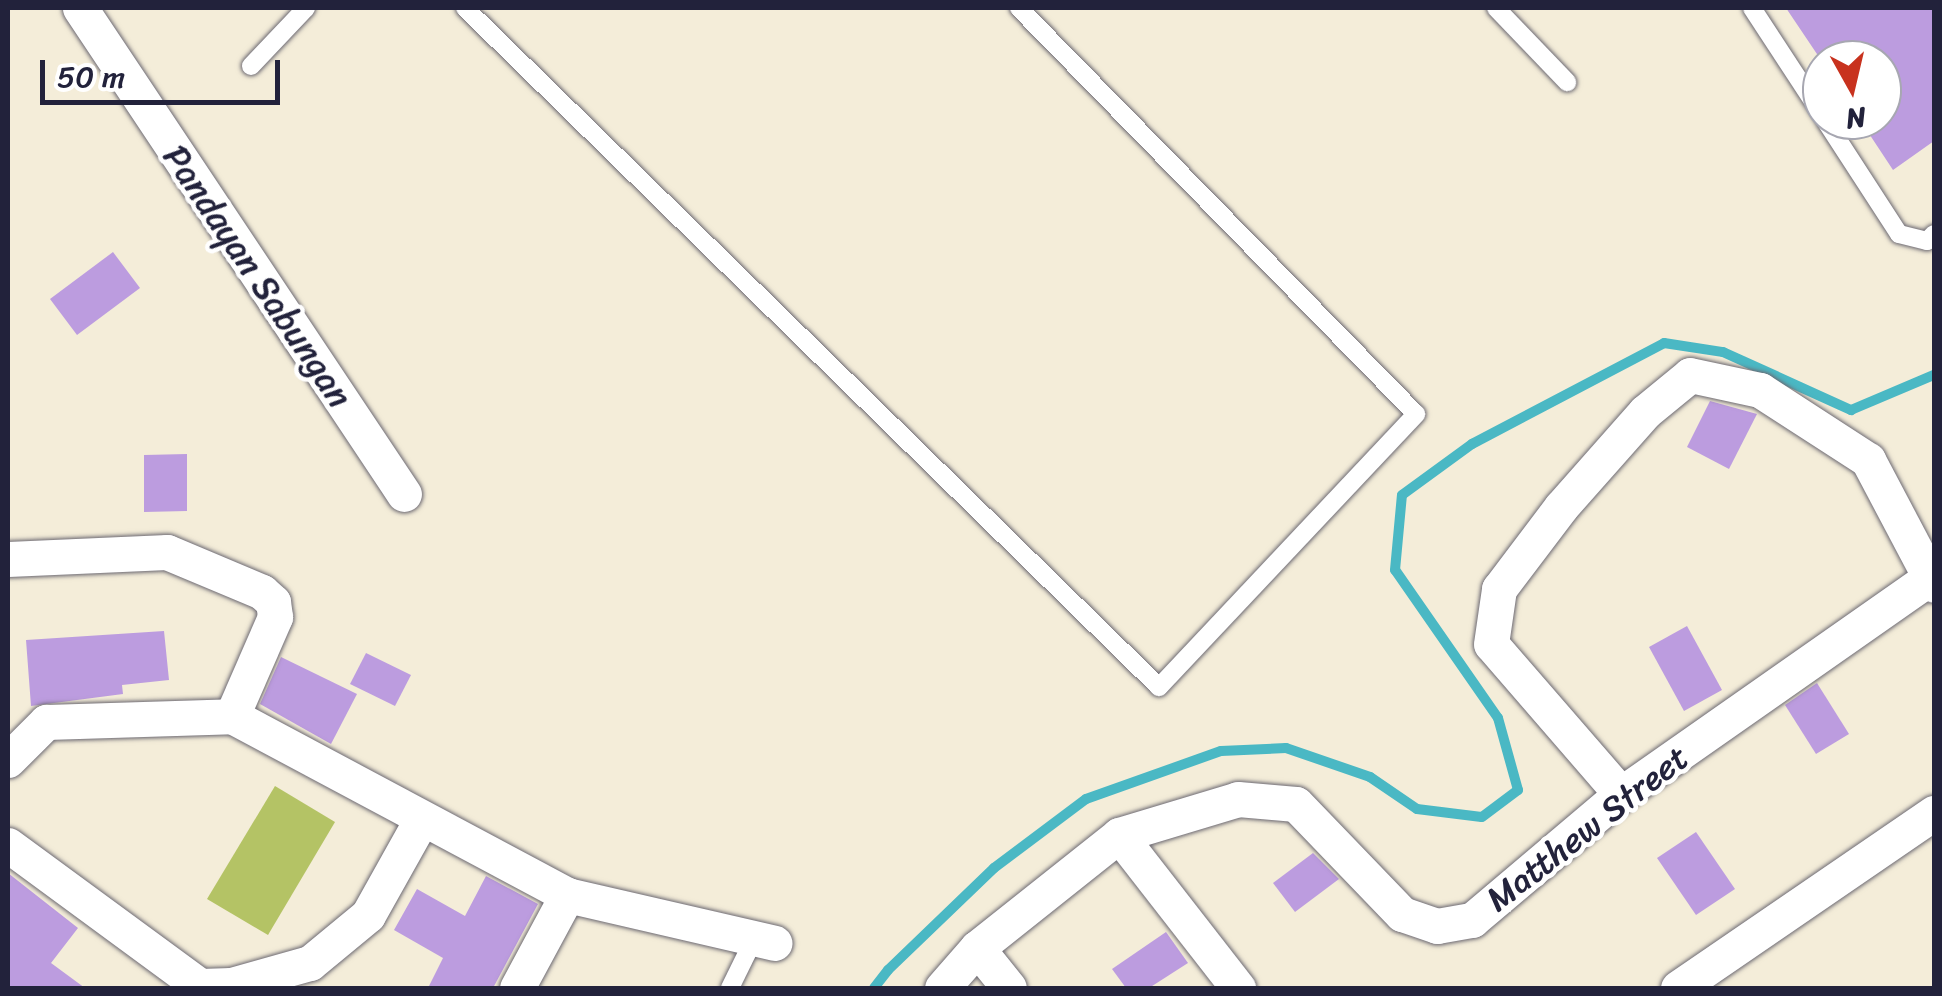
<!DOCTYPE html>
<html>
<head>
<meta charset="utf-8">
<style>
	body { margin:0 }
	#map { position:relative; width:1942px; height:996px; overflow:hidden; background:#f4edd9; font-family:Sriracha,sans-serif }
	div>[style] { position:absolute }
	.green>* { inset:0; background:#b4c365 }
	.stream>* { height:10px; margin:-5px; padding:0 5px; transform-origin:5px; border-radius:5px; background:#4ab8c4 }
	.building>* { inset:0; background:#bc9cdf }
	.roads { filter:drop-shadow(0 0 2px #6c6972) drop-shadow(0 0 2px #6c6972) }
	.service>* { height:18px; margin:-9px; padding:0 9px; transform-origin:9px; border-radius:9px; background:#fff }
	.minor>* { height:35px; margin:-17.5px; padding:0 17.5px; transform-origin:17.5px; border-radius:17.5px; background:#fff }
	span { translate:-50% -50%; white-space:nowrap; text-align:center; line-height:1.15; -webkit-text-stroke:9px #fff; paint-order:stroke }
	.street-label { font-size:35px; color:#22223b }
	.frame { position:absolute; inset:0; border:10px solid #22223b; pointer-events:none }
	.north { position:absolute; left:1802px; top:40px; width:100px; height:100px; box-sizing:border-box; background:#fff; border:2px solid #a7a7b1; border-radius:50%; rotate:172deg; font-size:28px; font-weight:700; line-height:40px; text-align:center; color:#22223b }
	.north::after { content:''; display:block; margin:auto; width:35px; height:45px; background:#c8321e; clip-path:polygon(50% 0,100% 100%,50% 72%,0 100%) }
	.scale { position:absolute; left:40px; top:60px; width:240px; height:45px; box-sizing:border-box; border:5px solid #22223b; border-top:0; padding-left:12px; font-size:30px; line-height:35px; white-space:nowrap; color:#22223b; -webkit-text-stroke:8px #fff; paint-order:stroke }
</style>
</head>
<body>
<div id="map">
	<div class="green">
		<div style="clip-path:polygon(275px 786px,335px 822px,268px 935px,207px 899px)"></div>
	</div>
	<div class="stream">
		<div style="left:874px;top:988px;width:23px;rotate:-52deg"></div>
		<div style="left:888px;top:970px;width:147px;rotate:-43.9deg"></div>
		<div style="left:994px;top:868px;width:115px;rotate:-36.9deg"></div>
		<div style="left:1086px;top:799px;width:143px;rotate:-19.6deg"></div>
		<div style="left:1221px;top:751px;width:65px;rotate:-2.6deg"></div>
		<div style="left:1286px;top:748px;width:89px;rotate:19deg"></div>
		<div style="left:1370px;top:777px;width:57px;rotate:34.2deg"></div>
		<div style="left:1417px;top:809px;width:65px;rotate:7deg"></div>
		<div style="left:1482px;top:817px;width:45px;rotate:-36.9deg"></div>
		<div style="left:1518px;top:790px;width:75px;rotate:-105.5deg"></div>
		<div style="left:1498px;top:718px;width:180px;rotate:-124.8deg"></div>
		<div style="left:1395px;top:570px;width:75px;rotate:-84.7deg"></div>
		<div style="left:1402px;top:495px;width:87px;rotate:-36.1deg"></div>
		<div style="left:1472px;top:444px;width:217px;rotate:-27.7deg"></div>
		<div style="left:1664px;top:343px;width:60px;rotate:8.7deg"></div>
		<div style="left:1723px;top:352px;width:141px;rotate:24.4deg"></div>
		<div style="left:1851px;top:410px;width:90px;rotate:-22.9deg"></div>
	</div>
	<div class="building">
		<div style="clip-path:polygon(1786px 8px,1934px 8px,1934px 141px,1893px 170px,1860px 120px,1882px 120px,1882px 60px,1821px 60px)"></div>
		<div style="clip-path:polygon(113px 252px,140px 288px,77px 335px,50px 299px)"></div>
		<div style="clip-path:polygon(1710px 401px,1757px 414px,1729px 469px,1687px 447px)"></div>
		<div style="clip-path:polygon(187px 454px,187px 511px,144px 512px,144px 455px)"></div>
		<div style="clip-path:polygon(1687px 626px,1722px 690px,1684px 711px,1649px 647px)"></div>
		<div style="clip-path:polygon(164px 631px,169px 680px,122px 685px,123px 694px,31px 706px,26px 640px)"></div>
		<div style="clip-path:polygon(366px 653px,411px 675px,395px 706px,350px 684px)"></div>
		<div style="clip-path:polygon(281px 657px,357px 694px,331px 744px,260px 704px)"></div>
		<div style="clip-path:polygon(1817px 683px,1849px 734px,1816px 754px,1785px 705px)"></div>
		<div style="clip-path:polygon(1696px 832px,1735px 889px,1696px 915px,1657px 858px)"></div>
		<div style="clip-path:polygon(1313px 853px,1339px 879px,1295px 912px,1273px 883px)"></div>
		<div style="clip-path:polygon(8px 873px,78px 928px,51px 963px,85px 988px,8px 988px)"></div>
		<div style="clip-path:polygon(486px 876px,538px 904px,493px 988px,428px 988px,443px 958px,394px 930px,417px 889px,465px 916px)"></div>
		<div style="clip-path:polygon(1166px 932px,1188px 963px,1149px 988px,1126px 988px,1112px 969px)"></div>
	</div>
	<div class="roads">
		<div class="service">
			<div style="left:465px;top:8px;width:971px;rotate:44.37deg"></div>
			<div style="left:1159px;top:687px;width:375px;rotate:-46.7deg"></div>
			<div style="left:1416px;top:414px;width:568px;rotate:-134.36deg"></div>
			<div style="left:1496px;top:8px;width:103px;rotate:46.2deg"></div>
			<div style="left:1752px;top:8px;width:128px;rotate:56.8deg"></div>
			<div style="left:251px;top:66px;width:80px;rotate:-46.5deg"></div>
			<div style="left:1825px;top:120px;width:136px;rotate:57deg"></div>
			<div style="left:1899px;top:234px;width:29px;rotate:14deg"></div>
			<div style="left:1927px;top:241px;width:10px;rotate:-45deg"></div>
			<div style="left:730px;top:988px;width:57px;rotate:-63.9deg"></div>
		</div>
		<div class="minor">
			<div style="left:80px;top:8px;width:584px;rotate:56.31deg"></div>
			<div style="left:8px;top:559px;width:159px;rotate:-2.5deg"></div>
			<div style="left:167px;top:552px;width:103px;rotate:22.8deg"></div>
			<div style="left:262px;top:592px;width:15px;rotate:42deg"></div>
			<div style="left:273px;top:602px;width:15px;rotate:82deg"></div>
			<div style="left:275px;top:617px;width:108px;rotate:113.5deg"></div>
			<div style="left:8px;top:760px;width:54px;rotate:-45deg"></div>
			<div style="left:46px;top:722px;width:186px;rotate:-1.8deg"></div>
			<div style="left:232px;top:716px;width:380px;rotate:28.1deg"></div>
			<div style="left:567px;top:895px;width:213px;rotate:13deg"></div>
			<div style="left:1621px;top:794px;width:198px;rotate:-130.9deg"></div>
			<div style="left:1491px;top:644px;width:56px;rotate:-81.7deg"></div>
			<div style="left:1499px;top:589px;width:103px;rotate:-52.9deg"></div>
			<div style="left:1561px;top:507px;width:127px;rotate:-48.5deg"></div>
			<div style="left:1645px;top:412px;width:58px;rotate:-39.4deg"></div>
			<div style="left:1690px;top:375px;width:72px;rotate:12.1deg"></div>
			<div style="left:1760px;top:390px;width:129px;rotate:32.9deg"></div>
			<div style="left:1868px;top:460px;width:141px;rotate:62.2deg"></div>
			<div style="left:1119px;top:835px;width:194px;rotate:52.1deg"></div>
			<div style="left:8px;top:845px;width:238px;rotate:36.3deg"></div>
			<div style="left:200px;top:986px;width:31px;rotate:-2deg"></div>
			<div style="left:231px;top:985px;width:82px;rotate:-15.6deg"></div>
			<div style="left:310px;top:963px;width:75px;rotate:-39.6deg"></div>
			<div style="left:368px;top:915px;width:109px;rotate:-60.8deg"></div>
			<div style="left:977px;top:948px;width:51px;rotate:51.3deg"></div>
			<div style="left:517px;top:988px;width:106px;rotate:-61.7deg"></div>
			<div style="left:942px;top:988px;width:53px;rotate:-48.8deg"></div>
			<div style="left:977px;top:948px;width:181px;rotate:-38.5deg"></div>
			<div style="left:1119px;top:835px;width:124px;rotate:-16.8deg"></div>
			<div style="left:1238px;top:799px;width:58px;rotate:4.9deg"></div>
			<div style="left:1296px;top:804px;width:153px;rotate:46.1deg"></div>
			<div style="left:1402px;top:914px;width:37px;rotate:19deg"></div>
			<div style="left:1437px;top:926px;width:36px;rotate:-10deg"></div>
			<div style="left:1472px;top:920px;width:195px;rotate:-40.2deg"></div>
			<div style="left:1621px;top:794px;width:382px;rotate:-35deg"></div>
			<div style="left:1678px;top:988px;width:310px;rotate:-34.4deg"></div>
		</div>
	</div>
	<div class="street-label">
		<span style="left:258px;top:276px;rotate:56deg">Pandayan Sabungan</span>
		<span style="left:1587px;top:828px;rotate:-38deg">Matthew Street</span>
	</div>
	<div class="frame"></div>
	<div class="north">N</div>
	<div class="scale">50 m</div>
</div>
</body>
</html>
